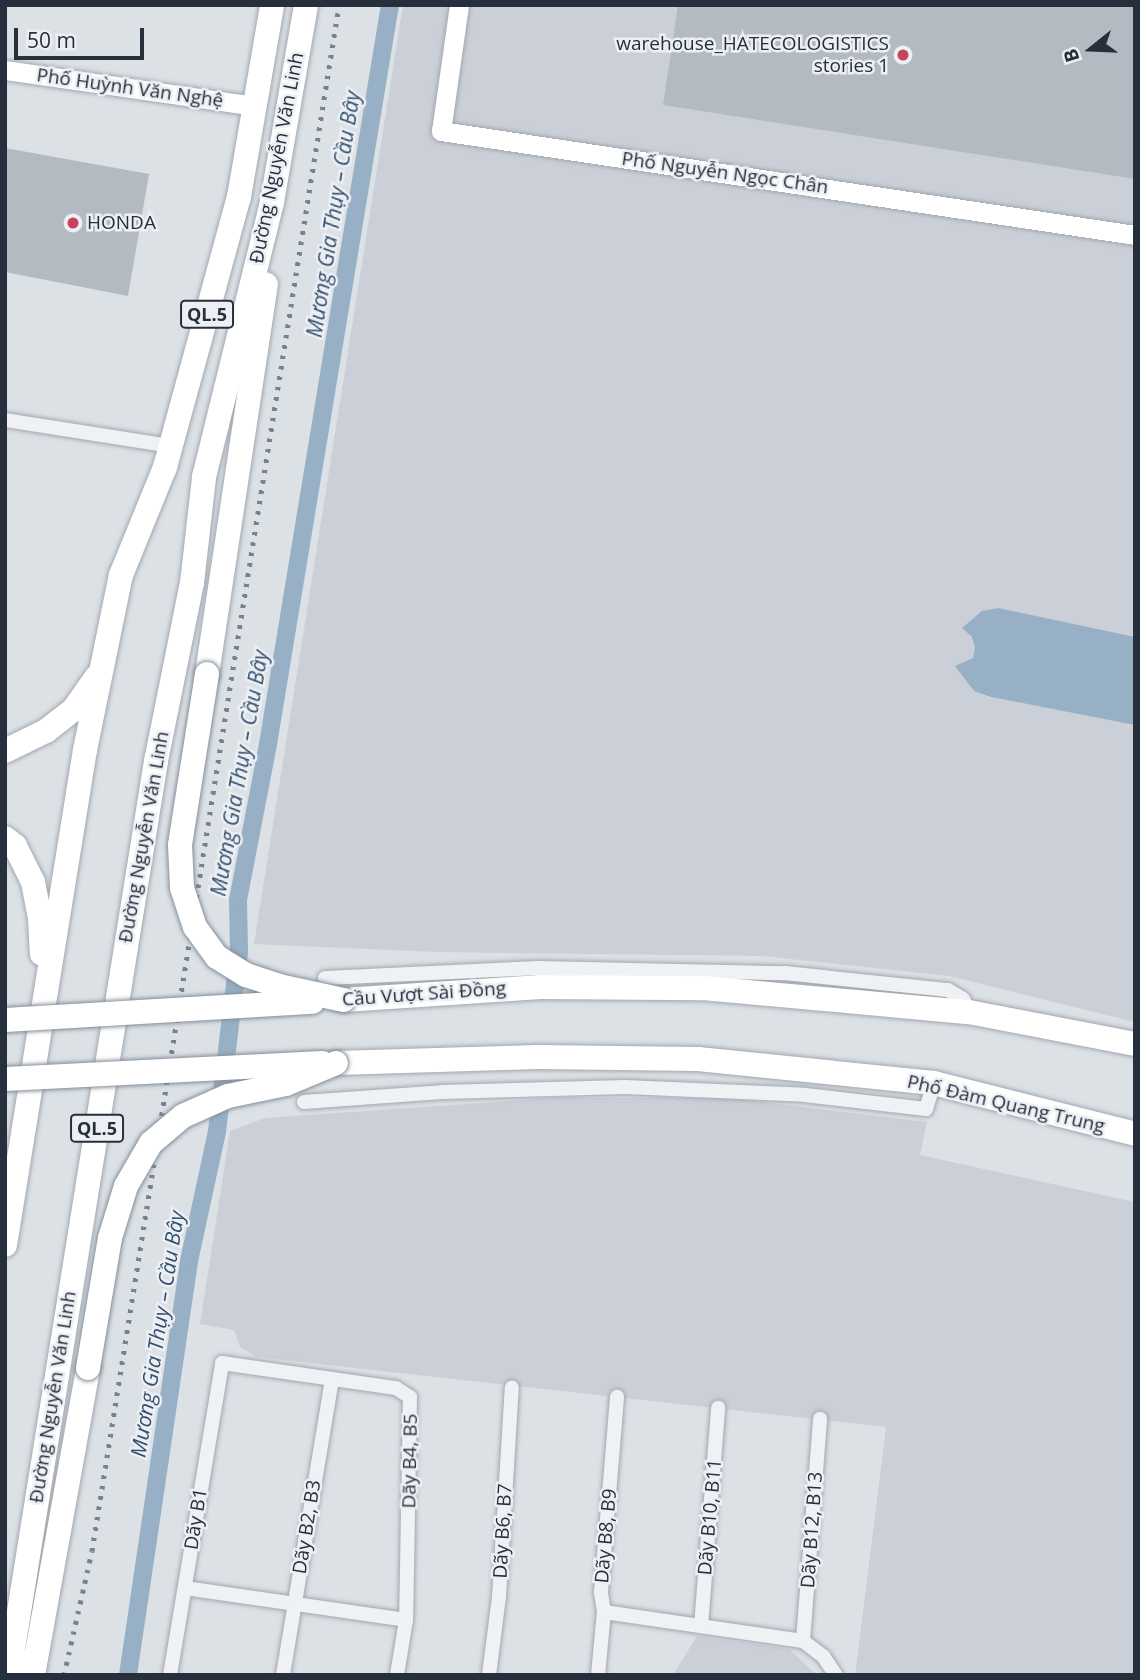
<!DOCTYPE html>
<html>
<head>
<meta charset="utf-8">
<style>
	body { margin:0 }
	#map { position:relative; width:1140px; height:1680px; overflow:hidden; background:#dce1e6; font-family:"Open Sans",sans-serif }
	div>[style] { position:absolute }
	.built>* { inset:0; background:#cbd0d8 }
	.water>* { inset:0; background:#98b0c5 }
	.canal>* { height:18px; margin:-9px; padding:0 9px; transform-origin:9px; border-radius:9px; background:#98b0c5 }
	.building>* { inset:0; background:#b4bac2 }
	.roads { filter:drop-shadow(0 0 2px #a2a8b0) drop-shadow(0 0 2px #a2a8b0) }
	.street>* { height:14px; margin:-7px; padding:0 7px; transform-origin:7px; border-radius:7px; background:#eff1f5 }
	.secondary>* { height:19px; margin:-9.5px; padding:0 9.5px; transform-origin:9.5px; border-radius:9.5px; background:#fff }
	.highway>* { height:24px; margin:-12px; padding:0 12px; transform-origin:12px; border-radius:12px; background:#fff }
	.rail>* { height:5px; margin-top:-2.5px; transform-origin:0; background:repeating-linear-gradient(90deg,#77818f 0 3.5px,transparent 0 10.5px) }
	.bridges { filter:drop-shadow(0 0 2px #858f9c) drop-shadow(0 0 2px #858f9c) }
	.highway-bridge>* { height:24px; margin:-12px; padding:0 12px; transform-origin:12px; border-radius:12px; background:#fff }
	.dots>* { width:19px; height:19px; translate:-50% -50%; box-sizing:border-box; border:4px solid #eceff4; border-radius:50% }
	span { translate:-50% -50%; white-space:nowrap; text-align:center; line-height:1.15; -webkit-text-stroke:5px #eceff4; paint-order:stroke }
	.shield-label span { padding:2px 5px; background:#eceff4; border:2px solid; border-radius:5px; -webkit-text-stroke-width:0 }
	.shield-label { font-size:18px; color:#272f3c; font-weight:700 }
	.poi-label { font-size:19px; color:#272f3c }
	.right { translate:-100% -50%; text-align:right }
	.left { translate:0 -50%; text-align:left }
	.street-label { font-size:19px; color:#272f3c }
	.water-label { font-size:21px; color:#33506e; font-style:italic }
	.frame { position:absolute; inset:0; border:7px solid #272f3c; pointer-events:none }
	.north { position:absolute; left:1056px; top:14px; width:70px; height:70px; -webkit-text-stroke:5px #eceff4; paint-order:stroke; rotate:252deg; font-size:19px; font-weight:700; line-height:28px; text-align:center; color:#272f3c }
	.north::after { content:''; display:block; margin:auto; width:24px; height:32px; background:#272f3c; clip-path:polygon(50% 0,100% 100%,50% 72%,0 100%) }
	.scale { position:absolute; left:14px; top:28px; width:130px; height:32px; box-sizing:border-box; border:4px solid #272f3c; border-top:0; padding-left:9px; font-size:21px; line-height:24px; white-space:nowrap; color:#272f3c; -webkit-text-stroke:5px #eceff4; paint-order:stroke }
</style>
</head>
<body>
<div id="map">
	<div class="built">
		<div style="clip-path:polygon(403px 5px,1135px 5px,1135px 1022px,949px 976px,761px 956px,436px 952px,254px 944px)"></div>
		<div style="clip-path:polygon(553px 1098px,730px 1098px,927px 1122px,920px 1155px,1135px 1202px,1135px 1675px,855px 1675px,886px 1427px,256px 1357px,240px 1347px,234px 1330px,200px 1324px,230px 1131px,265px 1118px)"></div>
		<div style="clip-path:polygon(697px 1636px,789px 1649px,817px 1675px,673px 1675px)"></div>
	</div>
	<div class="water">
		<div style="clip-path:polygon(998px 608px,1135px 637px,1135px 725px,991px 697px,974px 691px,955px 666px,973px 658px,975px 648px,972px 637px,962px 628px,982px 611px)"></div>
	</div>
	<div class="canal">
		<div style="left:128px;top:1675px;width:418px;rotate:-81.6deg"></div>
		<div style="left:189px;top:1261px;width:133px;rotate:-77.8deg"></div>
		<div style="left:217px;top:1131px;width:181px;rotate:-83deg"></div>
		<div style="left:239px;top:951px;width:51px;rotate:-91.1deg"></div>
		<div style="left:238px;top:900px;width:159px;rotate:-79.1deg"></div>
		<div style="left:268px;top:744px;width:749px;rotate:-80.63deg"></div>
	</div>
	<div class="building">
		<div style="clip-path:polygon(678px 5px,1135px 5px,1135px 179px,663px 105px)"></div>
		<div style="clip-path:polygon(5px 148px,149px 174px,128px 296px,5px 272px)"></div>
	</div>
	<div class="roads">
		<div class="street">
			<div style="left:5px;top:420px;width:168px;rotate:8.9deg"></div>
			<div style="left:325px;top:978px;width:213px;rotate:-2.7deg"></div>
			<div style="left:538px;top:968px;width:247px;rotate:1.2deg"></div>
			<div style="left:785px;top:973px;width:164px;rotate:6deg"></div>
			<div style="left:948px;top:990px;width:17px;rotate:31deg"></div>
			<div style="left:963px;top:999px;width:14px;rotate:65deg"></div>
			<div style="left:304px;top:1102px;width:138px;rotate:-4.1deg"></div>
			<div style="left:442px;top:1092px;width:183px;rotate:-1.6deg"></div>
			<div style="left:625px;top:1087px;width:180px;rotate:2.5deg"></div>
			<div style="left:805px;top:1095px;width:122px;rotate:6.6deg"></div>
			<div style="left:926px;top:1109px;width:27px;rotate:-73deg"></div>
			<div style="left:185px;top:1588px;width:223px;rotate:8.2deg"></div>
			<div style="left:604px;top:1612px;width:201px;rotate:8.3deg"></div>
			<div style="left:803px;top:1641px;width:25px;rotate:37deg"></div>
			<div style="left:823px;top:1656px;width:23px;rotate:56deg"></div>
			<div style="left:701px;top:1626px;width:219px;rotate:-85.5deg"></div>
			<div style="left:803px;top:1641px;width:223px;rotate:-85.6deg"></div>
			<div style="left:170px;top:1675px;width:316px;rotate:-80.5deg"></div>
			<div style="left:222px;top:1363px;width:176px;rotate:8.2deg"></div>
			<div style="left:396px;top:1388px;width:17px;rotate:33deg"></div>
			<div style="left:410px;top:1397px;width:223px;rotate:91deg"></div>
			<div style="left:406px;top:1620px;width:56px;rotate:99.3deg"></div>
			<div style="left:283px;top:1675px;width:300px;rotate:-80.6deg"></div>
			<div style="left:489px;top:1675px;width:79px;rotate:-82.7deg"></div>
			<div style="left:499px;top:1597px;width:210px;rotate:-86.5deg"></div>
			<div style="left:598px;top:1675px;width:63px;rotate:-84.6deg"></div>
			<div style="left:604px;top:1612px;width:20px;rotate:-99deg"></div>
			<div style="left:601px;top:1592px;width:196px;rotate:-85.3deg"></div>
		</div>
		<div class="secondary">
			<div style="left:459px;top:5px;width:127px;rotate:98.1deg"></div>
			<div style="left:441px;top:131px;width:702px;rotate:8.52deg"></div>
			<div style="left:5px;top:70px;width:253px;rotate:8.2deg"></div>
		</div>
		<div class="highway">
			<div style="left:207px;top:674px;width:394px;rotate:-81.4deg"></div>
			<div style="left:5px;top:751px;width:46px;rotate:-26deg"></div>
			<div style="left:46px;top:731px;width:36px;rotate:-38deg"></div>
			<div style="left:74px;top:709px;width:39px;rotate:-55deg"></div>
			<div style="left:5px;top:838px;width:13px;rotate:39deg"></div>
			<div style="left:15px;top:846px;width:40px;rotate:63.4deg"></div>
			<div style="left:33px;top:882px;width:37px;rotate:79deg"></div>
			<div style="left:40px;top:918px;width:36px;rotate:87deg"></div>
			<div style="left:344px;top:1000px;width:197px;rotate:-3.8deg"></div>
			<div style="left:541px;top:987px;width:162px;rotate:0.4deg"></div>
			<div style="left:703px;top:988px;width:267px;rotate:5.2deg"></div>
			<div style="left:969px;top:1012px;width:169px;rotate:10.9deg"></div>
			<div style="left:336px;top:1063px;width:202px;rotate:-1.7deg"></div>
			<div style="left:538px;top:1057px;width:160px;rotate:0.7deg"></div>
			<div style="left:698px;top:1059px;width:237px;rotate:5.8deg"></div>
			<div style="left:934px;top:1083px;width:207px;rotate:14.2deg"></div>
			<div style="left:5px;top:1245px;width:501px;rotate:-80.82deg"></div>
			<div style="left:85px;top:750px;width:179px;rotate:-78.4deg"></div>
			<div style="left:121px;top:575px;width:117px;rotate:-67.8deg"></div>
			<div style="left:165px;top:467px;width:280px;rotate:-74.7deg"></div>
			<div style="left:239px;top:197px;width:195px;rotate:-80.2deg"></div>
			<div style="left:14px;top:1675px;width:26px;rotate:-92deg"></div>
			<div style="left:13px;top:1649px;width:899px;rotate:-80.85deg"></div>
			<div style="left:156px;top:761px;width:182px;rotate:-78.6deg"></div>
			<div style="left:192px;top:583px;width:107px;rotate:-83.5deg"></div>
			<div style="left:204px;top:477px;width:283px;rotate:-76.1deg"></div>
			<div style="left:272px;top:202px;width:200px;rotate:-80.2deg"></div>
			<div style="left:33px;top:1675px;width:312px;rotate:-79.8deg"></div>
		</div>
	</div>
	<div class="rail">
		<div style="left:64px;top:1675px;width:127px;rotate:-77.3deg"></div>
		<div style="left:92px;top:1551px;width:1566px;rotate:-80.92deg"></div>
	</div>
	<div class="bridges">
		<div class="highway-bridge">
			<div style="left:207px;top:674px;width:173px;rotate:99deg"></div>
			<div style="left:180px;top:845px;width:43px;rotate:87.3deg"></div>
			<div style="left:182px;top:888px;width:41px;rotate:71.6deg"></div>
			<div style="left:195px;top:927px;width:37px;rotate:54deg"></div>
			<div style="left:217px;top:957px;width:34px;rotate:32deg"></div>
			<div style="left:246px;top:975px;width:35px;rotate:18deg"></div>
			<div style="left:279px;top:986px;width:66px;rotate:12.2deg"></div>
			<div style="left:5px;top:1020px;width:308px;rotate:-3.4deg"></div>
			<div style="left:5px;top:1079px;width:318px;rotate:-2.9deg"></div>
			<div style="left:88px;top:1368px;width:132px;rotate:-80.4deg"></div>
			<div style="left:110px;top:1238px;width:54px;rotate:-72.9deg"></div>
			<div style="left:126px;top:1186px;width:50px;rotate:-59.8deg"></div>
			<div style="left:151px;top:1143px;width:42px;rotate:-40.2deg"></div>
			<div style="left:183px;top:1116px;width:49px;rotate:-24deg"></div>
			<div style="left:228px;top:1096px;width:59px;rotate:-11.7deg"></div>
			<div style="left:286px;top:1084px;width:54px;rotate:-22.8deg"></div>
		</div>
	</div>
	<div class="dots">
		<div style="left:903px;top:55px;background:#c8445e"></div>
		<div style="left:73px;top:223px;background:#c8445e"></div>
	</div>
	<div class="shield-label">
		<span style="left:207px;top:314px">QL.5</span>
		<span style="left:97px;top:1128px">QL.5</span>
	</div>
	<div class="poi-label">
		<span class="right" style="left:889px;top:55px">warehouse_HATECOLOGISTICS<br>stories 1</span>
		<span class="left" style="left:87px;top:223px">HONDA</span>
	</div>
	<div class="street-label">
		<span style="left:130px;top:88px;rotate:8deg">Phố Huỳnh Văn Nghệ</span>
		<span style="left:277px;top:158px;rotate:-79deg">Đường Nguyễn Văn Linh</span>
		<span style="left:725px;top:173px;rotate:8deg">Phố Nguyễn Ngọc Chân</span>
		<span style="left:144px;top:837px;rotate:-80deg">Đường Nguyễn Văn Linh</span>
		<span style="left:424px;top:994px;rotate:-4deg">Cầu Vượt Sài Đồng</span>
		<span style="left:1006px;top:1104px;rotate:13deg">Phố Đàm Quang Trung</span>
		<span style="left:53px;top:1397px;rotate:-81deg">Đường Nguyễn Văn Linh</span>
		<span style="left:410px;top:1461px;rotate:-89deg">Dãy B4, B5</span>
		<span style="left:710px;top:1517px;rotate:-85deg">Dãy B10, B11</span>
		<span style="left:196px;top:1519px;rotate:-81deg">Dãy B1</span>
		<span style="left:307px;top:1527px;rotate:-81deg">Dãy B2, B3</span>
		<span style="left:812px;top:1530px;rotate:-86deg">Dãy B12, B13</span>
		<span style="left:503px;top:1531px;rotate:-87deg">Dãy B6, B7</span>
		<span style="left:606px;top:1536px;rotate:-85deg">Dãy B8, B9</span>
	</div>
	<div class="water-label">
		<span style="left:333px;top:214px;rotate:-81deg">Mương Gia Thụy – Cầu Bây</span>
		<span style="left:239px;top:773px;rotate:-80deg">Mương Gia Thụy – Cầu Bây</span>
		<span style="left:157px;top:1334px;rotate:-81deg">Mương Gia Thụy – Cầu Bây</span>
	</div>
	<div class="frame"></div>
	<div class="north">B</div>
	<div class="scale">50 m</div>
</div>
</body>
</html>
